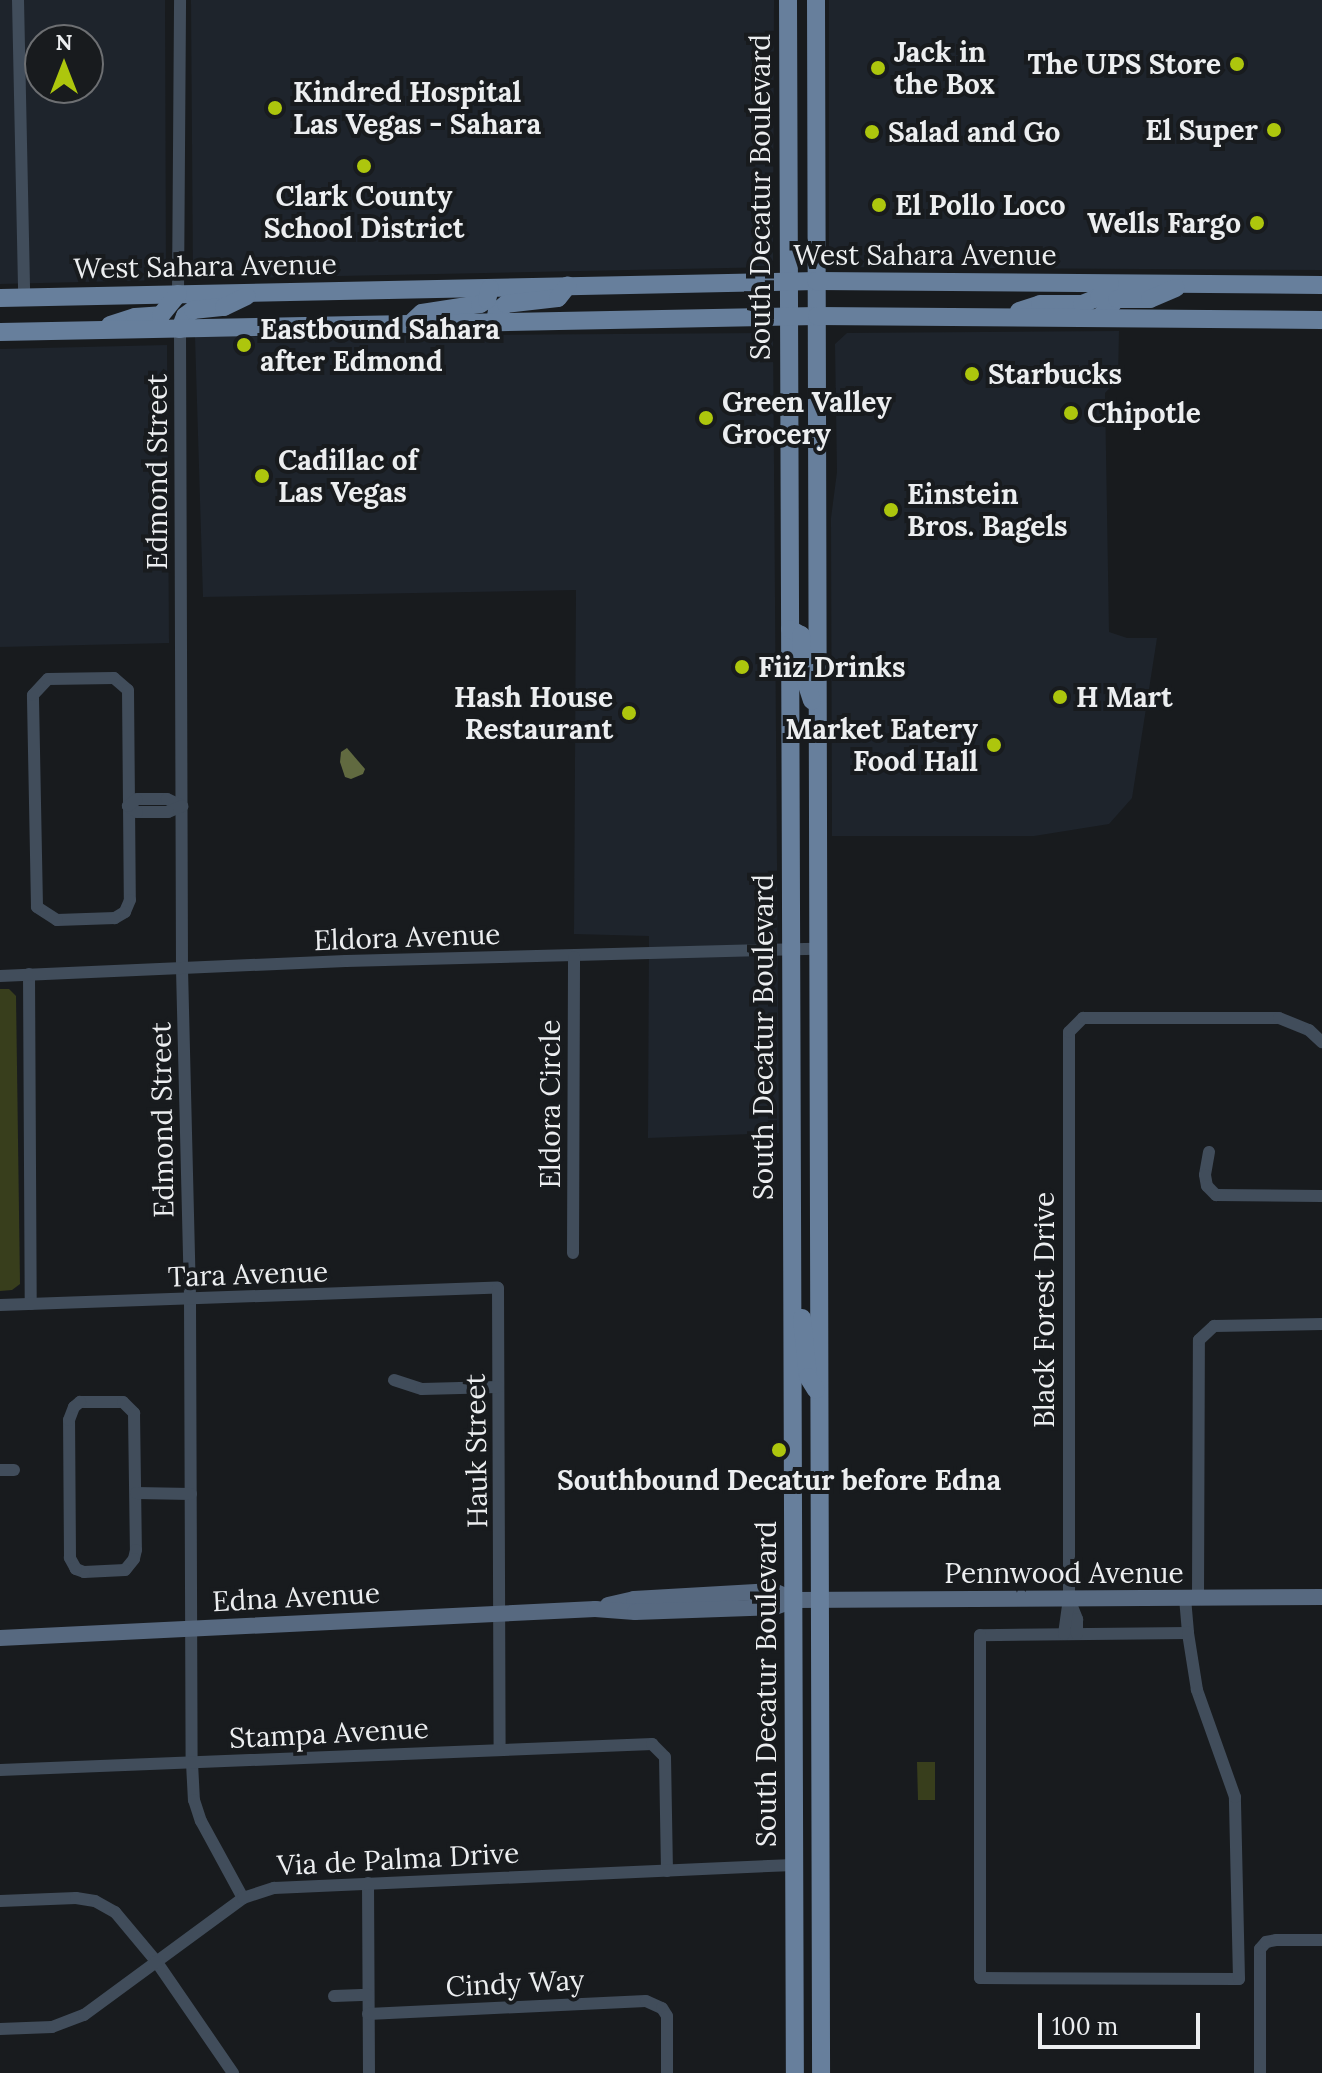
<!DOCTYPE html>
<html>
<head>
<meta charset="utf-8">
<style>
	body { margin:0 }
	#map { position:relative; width:1322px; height:2073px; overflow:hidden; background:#181b1e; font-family:Lora,serif }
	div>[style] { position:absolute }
	.built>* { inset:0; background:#1e242c }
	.green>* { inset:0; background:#383e1c }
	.water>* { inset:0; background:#616a40 }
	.street>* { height:12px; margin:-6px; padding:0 6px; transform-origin:6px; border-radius:6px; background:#414d5b }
	.secondary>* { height:16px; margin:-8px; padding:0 8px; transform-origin:8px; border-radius:8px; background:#576980 }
	.primary>* { height:18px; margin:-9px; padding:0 9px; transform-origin:9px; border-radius:9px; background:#677f9c }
	.dots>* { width:22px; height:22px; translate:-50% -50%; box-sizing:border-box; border:4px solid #181b1e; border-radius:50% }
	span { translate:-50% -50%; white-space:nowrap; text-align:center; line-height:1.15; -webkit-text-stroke:8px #181b1e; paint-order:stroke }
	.poi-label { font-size:28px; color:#eceef0; font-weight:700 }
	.left { translate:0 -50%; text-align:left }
	.right { translate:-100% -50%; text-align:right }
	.street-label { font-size:28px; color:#eceef0 }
	.north { position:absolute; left:24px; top:24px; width:80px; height:80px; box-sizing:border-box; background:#181b1e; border:2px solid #6d6f72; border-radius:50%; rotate:0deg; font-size:22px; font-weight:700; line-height:32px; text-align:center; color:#eceef0 }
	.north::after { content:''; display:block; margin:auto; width:28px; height:36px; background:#adc60d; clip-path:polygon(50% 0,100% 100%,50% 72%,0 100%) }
	.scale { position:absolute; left:1038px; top:2013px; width:162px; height:36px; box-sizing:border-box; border:4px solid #eceef0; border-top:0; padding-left:10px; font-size:24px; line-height:28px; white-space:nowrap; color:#eceef0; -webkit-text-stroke:6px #181b1e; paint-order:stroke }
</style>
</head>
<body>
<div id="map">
	<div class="built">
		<div style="clip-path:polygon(evenodd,0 0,165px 0,166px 280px,0 284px,0 0,40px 40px,88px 40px,88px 88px,40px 88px,40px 40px)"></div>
		<div style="clip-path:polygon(191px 0,774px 0,773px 267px,193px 279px)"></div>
		<div style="clip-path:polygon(829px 0,1322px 0,1322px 270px,829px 267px)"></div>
		<div style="clip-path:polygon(1119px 331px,1118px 379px,1105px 393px,1109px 632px,1127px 638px,1157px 638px,1132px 798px,1109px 824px,1034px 836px,832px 836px,831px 518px,837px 472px,835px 344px,847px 333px)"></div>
		<div style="clip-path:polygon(773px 333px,779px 1133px,648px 1138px,649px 936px,574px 934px,576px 590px,203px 597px,195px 337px)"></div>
		<div style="clip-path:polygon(167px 345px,169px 643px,0 647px,0 349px)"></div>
	</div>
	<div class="green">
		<div style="clip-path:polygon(0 989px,9px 989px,16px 996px,20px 1284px,12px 1290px,0 1291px)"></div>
		<div style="clip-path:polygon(917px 1762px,935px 1762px,935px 1800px,918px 1800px)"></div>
	</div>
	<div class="water">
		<div style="clip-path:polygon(347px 748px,365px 769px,363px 774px,351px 779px,345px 777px,340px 762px,341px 752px)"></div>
	</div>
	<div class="street">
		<div style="left:18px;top:0;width:297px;rotate:88.8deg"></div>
		<div style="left:178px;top:294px;width:294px;rotate:-89.6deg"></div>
		<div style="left:180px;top:329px;width:640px;rotate:89.82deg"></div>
		<div style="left:182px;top:969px;width:332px;rotate:88.6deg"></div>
		<div style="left:190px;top:1301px;width:462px;rotate:89.8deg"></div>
		<div style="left:192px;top:1763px;width:37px;rotate:87deg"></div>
		<div style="left:194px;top:1800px;width:22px;rotate:72deg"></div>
		<div style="left:201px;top:1821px;width:88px;rotate:61.4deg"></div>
		<div style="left:114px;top:678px;width:18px;rotate:41deg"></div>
		<div style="left:128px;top:690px;width:210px;rotate:89.5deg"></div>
		<div style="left:130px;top:900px;width:13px;rotate:113deg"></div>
		<div style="left:125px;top:912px;width:12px;rotate:149deg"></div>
		<div style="left:115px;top:918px;width:58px;rotate:178deg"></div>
		<div style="left:57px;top:920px;width:24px;rotate:-147deg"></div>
		<div style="left:37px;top:907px;width:212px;rotate:-91.1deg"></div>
		<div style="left:33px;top:695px;width:22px;rotate:-47deg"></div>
		<div style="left:48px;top:679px;width:66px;rotate:-0.9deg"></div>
		<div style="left:137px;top:799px;width:30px"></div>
		<div style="left:167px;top:799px;width:17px;rotate:25deg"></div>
		<div style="left:182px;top:806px;width:15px;rotate:157deg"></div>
		<div style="left:168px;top:812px;width:31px;rotate:180deg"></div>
		<div style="left:137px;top:812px;width:11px;rotate:-146deg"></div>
		<div style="left:128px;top:806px;width:11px;rotate:-38deg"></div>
		<div style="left:29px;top:974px;width:330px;rotate:89.7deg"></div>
		<div style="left:0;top:976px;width:346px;rotate:-2.5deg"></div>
		<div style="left:346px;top:961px;width:470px;rotate:-1.5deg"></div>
		<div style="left:1209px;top:1152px;width:23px;rotate:100deg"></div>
		<div style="left:1205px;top:1175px;width:11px;rotate:80deg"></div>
		<div style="left:1207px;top:1186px;width:13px;rotate:45deg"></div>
		<div style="left:1216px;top:1195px;width:106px;rotate:0.5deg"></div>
		<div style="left:573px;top:1253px;width:296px;rotate:-89.8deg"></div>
		<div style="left:0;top:1305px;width:498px;rotate:-2deg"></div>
		<div style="left:498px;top:1288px;width:461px;rotate:89.8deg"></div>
		<div style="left:394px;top:1380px;width:29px;rotate:18deg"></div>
		<div style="left:422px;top:1389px;width:76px;rotate:-1.5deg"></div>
		<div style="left:80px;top:1402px;width:43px"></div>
		<div style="left:123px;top:1402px;width:16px;rotate:45deg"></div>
		<div style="left:134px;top:1413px;width:137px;rotate:89.2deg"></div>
		<div style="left:136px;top:1550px;width:9px;rotate:103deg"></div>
		<div style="left:134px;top:1559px;width:14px;rotate:129deg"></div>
		<div style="left:125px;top:1570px;width:41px;rotate:177.2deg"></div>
		<div style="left:84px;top:1572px;width:9px;rotate:-159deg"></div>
		<div style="left:76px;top:1569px;width:13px;rotate:-119deg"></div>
		<div style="left:70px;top:1558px;width:138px;rotate:-90.4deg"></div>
		<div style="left:69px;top:1420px;width:14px;rotate:-69deg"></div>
		<div style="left:74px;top:1407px;width:8px;rotate:-40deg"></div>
		<div style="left:0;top:1470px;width:14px"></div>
		<div style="left:136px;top:1493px;width:55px;rotate:1deg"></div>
		<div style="left:1185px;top:1598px;width:35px;rotate:85deg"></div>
		<div style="left:1188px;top:1633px;width:208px;rotate:179.4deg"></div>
		<div style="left:980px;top:1635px;width:343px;rotate:90deg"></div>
		<div style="left:980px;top:1978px;width:259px;rotate:0.2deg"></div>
		<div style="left:1239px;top:1979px;width:182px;rotate:-91.3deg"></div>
		<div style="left:1235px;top:1797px;width:114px;rotate:-109.6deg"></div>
		<div style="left:1197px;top:1690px;width:58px;rotate:-99deg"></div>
		<div style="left:1198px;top:1598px;width:258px;rotate:-89.8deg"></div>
		<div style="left:1199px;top:1340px;width:21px;rotate:-43deg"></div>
		<div style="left:1214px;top:1326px;width:108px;rotate:-1.1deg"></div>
		<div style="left:1069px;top:1599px;width:22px;rotate:68deg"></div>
		<div style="left:1077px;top:1619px;width:15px;rotate:90deg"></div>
		<div style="left:1064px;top:1634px;width:35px;rotate:-82deg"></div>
		<div style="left:1069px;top:1599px;width:567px;rotate:-90deg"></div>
		<div style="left:1069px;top:1032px;width:20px;rotate:-45deg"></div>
		<div style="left:1083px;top:1018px;width:196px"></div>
		<div style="left:1279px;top:1018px;width:32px;rotate:22deg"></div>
		<div style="left:1309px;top:1030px;width:18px;rotate:43deg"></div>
		<div style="left:0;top:1770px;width:653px;rotate:-2.28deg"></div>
		<div style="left:652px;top:1744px;width:18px;rotate:45deg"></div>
		<div style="left:665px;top:1757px;width:114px;rotate:89deg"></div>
		<div style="left:368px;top:1883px;width:190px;rotate:89.7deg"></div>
		<div style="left:0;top:1901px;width:76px;rotate:-2.3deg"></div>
		<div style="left:76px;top:1898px;width:19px;rotate:9deg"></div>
		<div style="left:95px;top:1901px;width:23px;rotate:29deg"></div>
		<div style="left:115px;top:1912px;width:64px;rotate:50.1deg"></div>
		<div style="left:156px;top:1961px;width:136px;rotate:55.5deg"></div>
		<div style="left:334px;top:1996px;width:34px;rotate:-2deg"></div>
		<div style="left:368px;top:2014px;width:278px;rotate:-2.7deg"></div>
		<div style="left:646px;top:2001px;width:17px;rotate:24deg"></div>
		<div style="left:662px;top:2008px;width:9px;rotate:58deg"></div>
		<div style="left:667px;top:2016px;width:57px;rotate:90deg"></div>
		<div style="left:0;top:2029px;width:52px;rotate:-2.2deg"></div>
		<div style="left:52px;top:2027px;width:34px;rotate:-21deg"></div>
		<div style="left:84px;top:2015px;width:197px;rotate:-36.3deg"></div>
		<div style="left:243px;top:1898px;width:33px;rotate:-18deg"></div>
		<div style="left:274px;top:1888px;width:520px;rotate:-2.54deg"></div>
		<div style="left:1260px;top:2073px;width:124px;rotate:-90deg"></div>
		<div style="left:1260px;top:1949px;width:9px;rotate:-49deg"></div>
		<div style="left:1266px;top:1942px;width:10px;rotate:-11deg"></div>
		<div style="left:1276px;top:1940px;width:46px"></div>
	</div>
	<div class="secondary">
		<div style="left:608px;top:1605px;width:27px;rotate:-13deg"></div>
		<div style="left:634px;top:1599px;width:140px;rotate:-3.3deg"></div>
		<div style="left:774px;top:1591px;width:22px;rotate:24deg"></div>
		<div style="left:0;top:1638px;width:596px;rotate:-2.79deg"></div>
		<div style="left:595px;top:1609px;width:40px;rotate:4.3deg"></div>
		<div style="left:635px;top:1612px;width:140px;rotate:-2deg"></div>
		<div style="left:775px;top:1607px;width:20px;rotate:-20deg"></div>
		<div style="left:794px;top:1600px;width:528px;rotate:-0.33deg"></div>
	</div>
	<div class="primary">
		<div style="left:788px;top:0;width:2073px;rotate:89.81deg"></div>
		<div style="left:816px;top:0;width:2073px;rotate:89.86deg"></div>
		<div style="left:0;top:298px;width:816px;rotate:-1.19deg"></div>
		<div style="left:816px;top:281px;width:506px;rotate:0.45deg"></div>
		<div style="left:1019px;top:311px;width:22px;rotate:-18deg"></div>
		<div style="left:1040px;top:304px;width:42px"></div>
		<div style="left:1082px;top:304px;width:18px;rotate:-22deg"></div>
		<div style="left:1099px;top:297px;width:17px;rotate:-50deg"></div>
		<div style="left:1099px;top:318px;width:26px;rotate:-47deg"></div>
		<div style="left:1117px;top:299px;width:33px"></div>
		<div style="left:1150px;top:299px;width:28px;rotate:-23deg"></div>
		<div style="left:495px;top:322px;width:11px;rotate:-80deg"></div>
		<div style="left:497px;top:311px;width:11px;rotate:-38deg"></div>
		<div style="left:506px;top:304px;width:52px;rotate:-6.6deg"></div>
		<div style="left:558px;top:298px;width:16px;rotate:-52deg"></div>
		<div style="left:410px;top:324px;width:16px;rotate:-43deg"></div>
		<div style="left:422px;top:313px;width:59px;rotate:-8.8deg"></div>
		<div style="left:480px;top:304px;width:8px;rotate:-30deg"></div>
		<div style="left:487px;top:300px;width:12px;rotate:-76deg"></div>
		<div style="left:110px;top:325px;width:26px;rotate:-18deg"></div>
		<div style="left:135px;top:317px;width:26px;rotate:-4deg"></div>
		<div style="left:161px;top:315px;width:27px;rotate:-51deg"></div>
		<div style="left:180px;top:329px;width:14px;rotate:-69deg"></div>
		<div style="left:185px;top:316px;width:10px;rotate:-37deg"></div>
		<div style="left:193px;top:310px;width:31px;rotate:-6deg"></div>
		<div style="left:224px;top:307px;width:25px;rotate:-26deg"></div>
		<div style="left:0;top:332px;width:817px;rotate:-1.12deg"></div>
		<div style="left:817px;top:316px;width:505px;rotate:0.45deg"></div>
		<div style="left:790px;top:629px;width:13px;rotate:29deg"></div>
		<div style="left:801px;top:635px;width:38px;rotate:87deg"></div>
		<div style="left:803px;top:673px;width:29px;rotate:72deg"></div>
		<div style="left:802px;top:1318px;width:59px;rotate:84.2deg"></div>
		<div style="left:808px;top:1377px;width:15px;rotate:58deg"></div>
	</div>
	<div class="dots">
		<div style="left:1237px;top:64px;background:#adc60d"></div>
		<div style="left:878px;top:68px;background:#adc60d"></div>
		<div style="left:275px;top:108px;background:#adc60d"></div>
		<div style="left:1274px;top:130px;background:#adc60d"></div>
		<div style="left:872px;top:132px;background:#adc60d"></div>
		<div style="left:364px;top:166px;background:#adc60d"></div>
		<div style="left:879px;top:205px;background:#adc60d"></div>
		<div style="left:1257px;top:223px;background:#adc60d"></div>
		<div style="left:244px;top:345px;background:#adc60d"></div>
		<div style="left:972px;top:374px;background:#adc60d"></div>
		<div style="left:1071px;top:413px;background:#adc60d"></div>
		<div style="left:706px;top:418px;background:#adc60d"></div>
		<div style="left:262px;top:476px;background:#adc60d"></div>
		<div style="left:891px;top:510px;background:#adc60d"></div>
		<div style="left:742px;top:667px;background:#adc60d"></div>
		<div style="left:1060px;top:697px;background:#adc60d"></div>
		<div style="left:629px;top:713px;background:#adc60d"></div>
		<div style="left:994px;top:745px;background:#adc60d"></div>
		<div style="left:779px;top:1450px;background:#adc60d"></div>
	</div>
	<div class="poi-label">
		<span class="left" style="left:894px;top:68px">Jack in<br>the Box</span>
		<span class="right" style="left:1221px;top:64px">The UPS Store</span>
		<span class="left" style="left:293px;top:108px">Kindred Hospital<br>Las Vegas - Sahara</span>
		<span class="right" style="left:1258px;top:130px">El Super</span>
		<span class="left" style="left:888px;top:132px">Salad and Go</span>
		<span style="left:364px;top:212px">Clark County<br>School District</span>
		<span class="left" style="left:895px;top:205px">El Pollo Loco</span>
		<span class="right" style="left:1241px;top:223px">Wells Fargo</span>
		<span class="left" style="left:260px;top:345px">Eastbound Sahara<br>after Edmond</span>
		<span class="left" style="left:988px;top:374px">Starbucks</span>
		<span class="left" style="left:722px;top:418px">Green Valley<br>Grocery</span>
		<span class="left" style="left:1087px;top:413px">Chipotle</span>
		<span class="left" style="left:278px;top:476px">Cadillac of<br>Las Vegas</span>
		<span class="left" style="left:907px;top:510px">Einstein<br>Bros. Bagels</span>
		<span class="left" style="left:758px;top:667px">Fiiz Drinks</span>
		<span class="right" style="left:613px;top:713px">Hash House<br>Restaurant</span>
		<span class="left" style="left:1076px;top:697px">H Mart</span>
		<span class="right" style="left:978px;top:745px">Market Eatery<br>Food Hall</span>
		<span style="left:779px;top:1480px">Southbound Decatur before Edna</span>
	</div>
	<div class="street-label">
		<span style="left:760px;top:197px;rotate:-90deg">South Decatur Boulevard</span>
		<span style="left:925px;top:255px">West Sahara Avenue</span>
		<span style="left:205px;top:266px;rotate:-1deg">West Sahara Avenue</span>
		<span style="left:157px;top:472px;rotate:-90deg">Edmond Street</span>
		<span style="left:407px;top:937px;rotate:-2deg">Eldora Avenue</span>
		<span style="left:763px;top:1037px;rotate:-90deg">South Decatur Boulevard</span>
		<span style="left:550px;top:1104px;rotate:-90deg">Eldora Circle</span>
		<span style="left:162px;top:1120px;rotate:-91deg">Edmond Street</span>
		<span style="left:248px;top:1274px;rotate:-2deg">Tara Avenue</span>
		<span style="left:1044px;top:1310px;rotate:-90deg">Black Forest Drive</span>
		<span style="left:476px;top:1451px;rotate:-91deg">Hauk Street</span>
		<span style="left:1064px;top:1573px">Pennwood Avenue</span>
		<span style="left:296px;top:1597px;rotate:-3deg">Edna Avenue</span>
		<span style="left:766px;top:1684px;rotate:-90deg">South Decatur Boulevard</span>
		<span style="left:329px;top:1733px;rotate:-3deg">Stampa Avenue</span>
		<span style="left:398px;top:1859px;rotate:-3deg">Via de Palma Drive</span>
		<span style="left:515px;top:1983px;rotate:-3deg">Cindy Way</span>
	</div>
	<div class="north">N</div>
	<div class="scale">100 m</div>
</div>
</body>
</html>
